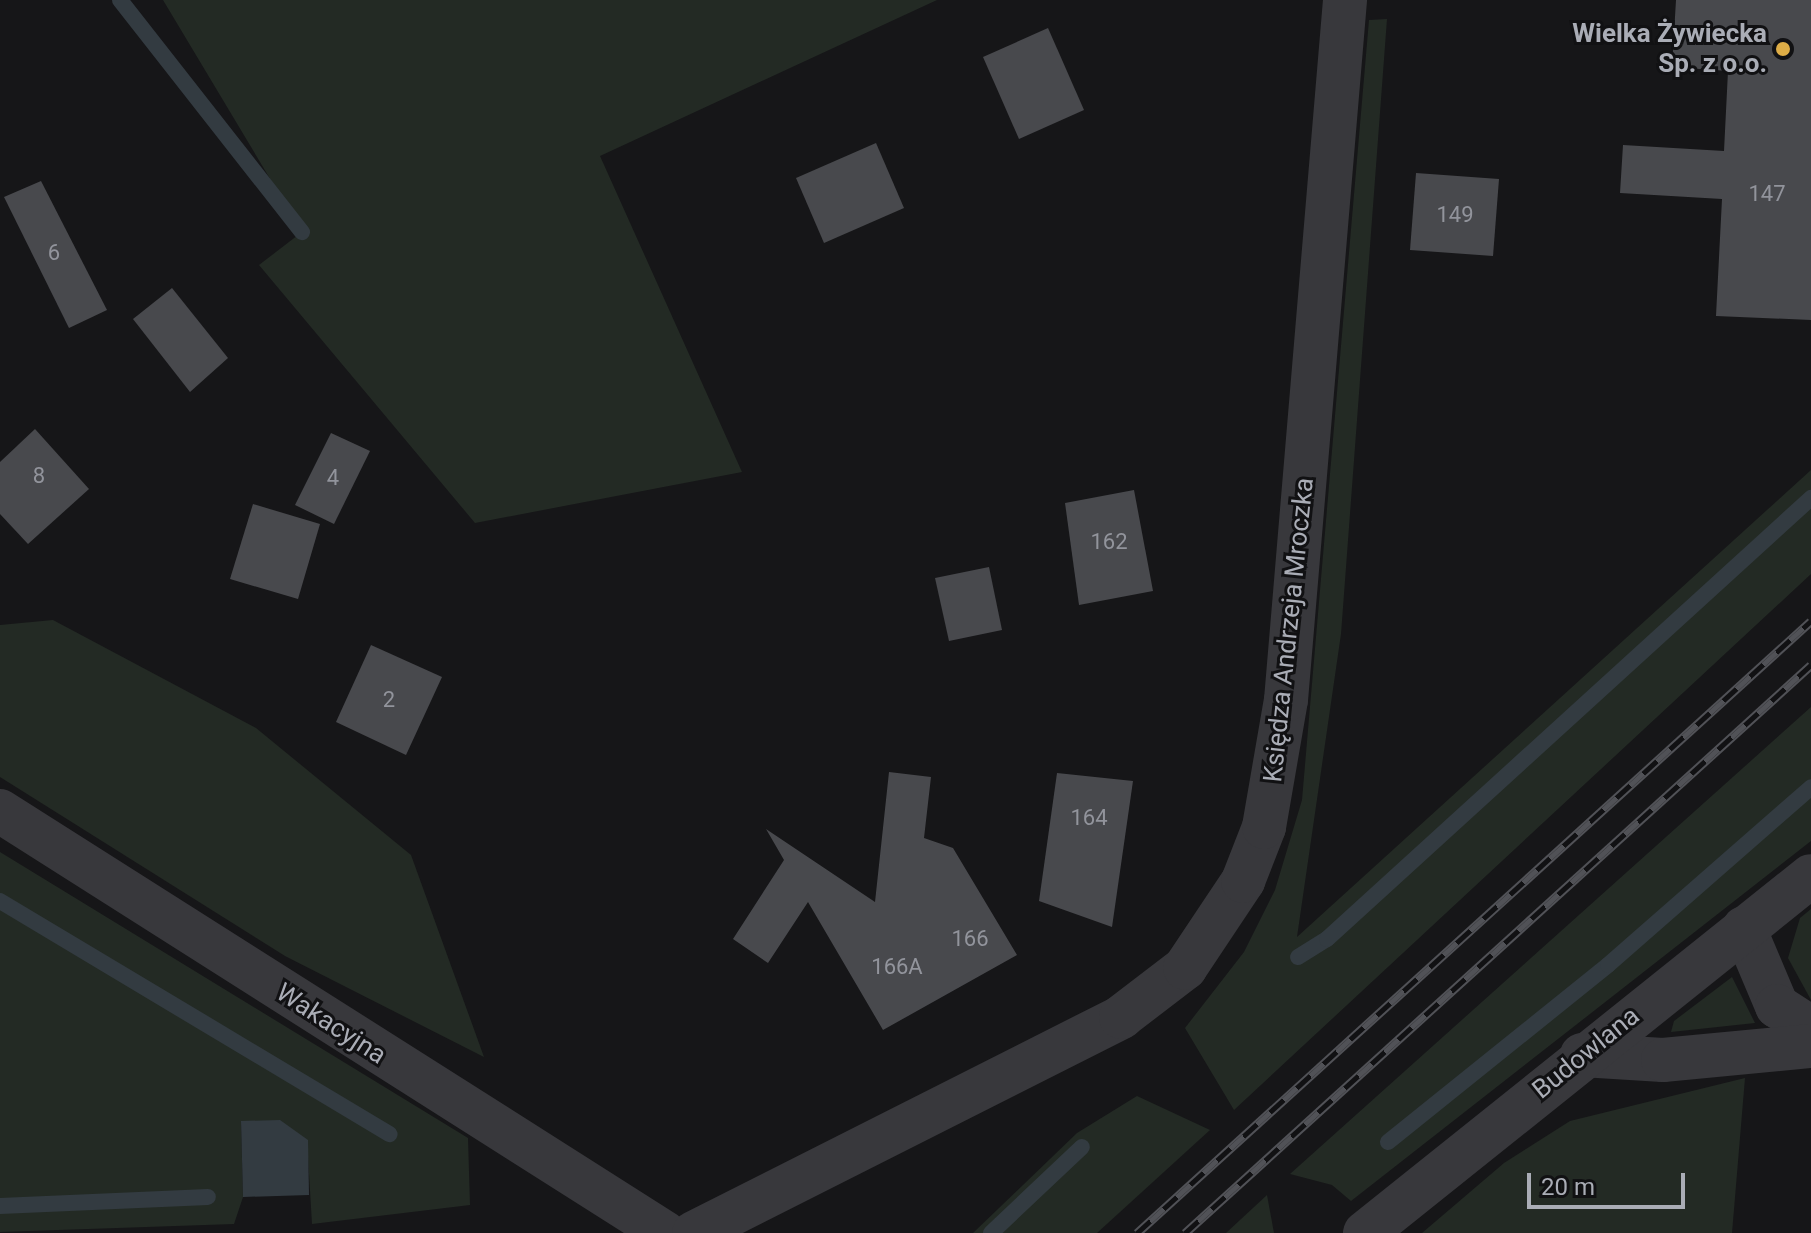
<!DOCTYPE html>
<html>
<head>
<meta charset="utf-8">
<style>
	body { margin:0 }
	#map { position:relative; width:1811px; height:1233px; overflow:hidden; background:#161618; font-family:Roboto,sans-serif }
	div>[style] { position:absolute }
	.green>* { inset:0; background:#232a24 }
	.water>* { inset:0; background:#333b41 }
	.stream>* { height:16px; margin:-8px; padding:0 8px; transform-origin:8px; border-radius:8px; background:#333b41 }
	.building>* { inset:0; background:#48494d }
	.minor>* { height:44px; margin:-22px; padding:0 22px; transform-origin:22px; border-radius:22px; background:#38383c }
	.tertiary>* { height:44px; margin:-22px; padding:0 22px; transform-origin:22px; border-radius:22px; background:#38383c }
	.rail>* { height:9px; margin-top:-4.5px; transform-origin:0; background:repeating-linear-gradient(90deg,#111113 0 18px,#515257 0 36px); box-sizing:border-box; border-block:2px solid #515257 }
	.dots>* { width:22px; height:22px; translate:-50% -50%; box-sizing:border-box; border:4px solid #111113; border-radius:50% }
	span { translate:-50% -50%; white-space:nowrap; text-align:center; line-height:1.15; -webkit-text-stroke:6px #111113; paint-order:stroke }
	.number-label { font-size:22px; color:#92949c }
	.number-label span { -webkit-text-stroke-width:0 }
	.poi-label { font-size:26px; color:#aaadb6; font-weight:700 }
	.right { translate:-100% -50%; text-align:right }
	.street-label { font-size:26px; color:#aaadb6 }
	.scale { position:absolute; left:1527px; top:1173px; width:158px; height:36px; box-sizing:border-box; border:4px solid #aaadb6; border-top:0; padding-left:10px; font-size:24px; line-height:28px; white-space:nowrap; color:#aaadb6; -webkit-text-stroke:6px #111113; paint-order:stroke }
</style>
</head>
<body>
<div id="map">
	<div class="green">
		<div style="clip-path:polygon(163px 0,937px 0,600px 156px,742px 472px,475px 523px,259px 265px,302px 232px)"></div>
		<div style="clip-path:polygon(1387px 19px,1341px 634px,1297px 937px,1811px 470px,1811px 574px,1234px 1110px,1185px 1028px,1244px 952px,1275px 890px,1302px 800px,1369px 20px)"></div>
		<div style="clip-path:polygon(53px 620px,256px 728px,411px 855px,484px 1057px,285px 956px,0 777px,0 625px)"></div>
		<div style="clip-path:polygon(1811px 707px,1811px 841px,1351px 1201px,1332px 1185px,1290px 1174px)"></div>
		<div style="clip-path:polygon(0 852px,468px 1138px,470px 1205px,312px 1224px,307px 1140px,241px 1121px,243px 1197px,234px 1224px,0 1232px)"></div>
		<div style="clip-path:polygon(1811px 909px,1811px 1000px,1788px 958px,1800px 918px)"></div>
		<div style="clip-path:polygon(1732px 977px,1755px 1023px,1671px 1032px,1674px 1021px)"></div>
		<div style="clip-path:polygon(1745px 1078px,1732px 1233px,1422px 1233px,1504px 1163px,1570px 1121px)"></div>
		<div style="clip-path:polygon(1137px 1096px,1210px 1130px,1097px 1233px,973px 1233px,1077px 1133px)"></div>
		<div style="clip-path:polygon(1267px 1195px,1274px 1233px,1226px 1233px)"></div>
	</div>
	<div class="water">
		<div style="clip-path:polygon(280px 1120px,308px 1140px,309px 1195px,243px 1197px,241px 1121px)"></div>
	</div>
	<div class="stream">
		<div style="left:120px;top:0;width:295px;rotate:51.9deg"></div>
		<div style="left:0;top:901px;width:454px;rotate:30.9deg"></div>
		<div style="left:1298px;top:957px;width:34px;rotate:-32deg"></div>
		<div style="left:1327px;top:939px;width:655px;rotate:-42.34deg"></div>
		<div style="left:1388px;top:1142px;width:282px;rotate:-38.8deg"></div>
		<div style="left:1608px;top:965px;width:270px;rotate:-41.2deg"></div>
		<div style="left:0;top:1206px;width:208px;rotate:-2.5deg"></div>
		<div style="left:991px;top:1233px;width:125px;rotate:-43.4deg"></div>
	</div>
	<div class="building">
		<div style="clip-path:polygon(1676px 0,1811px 0,1811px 320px,1716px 316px,1722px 199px,1620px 193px,1623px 145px,1724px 151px,1728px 71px,1672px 67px)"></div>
		<div style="clip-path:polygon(1048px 28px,1084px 110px,1019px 139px,983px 57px)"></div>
		<div style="clip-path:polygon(876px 143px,904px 208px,824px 243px,796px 178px)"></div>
		<div style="clip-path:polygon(1416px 173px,1499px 179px,1493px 256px,1410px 250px)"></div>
		<div style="clip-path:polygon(41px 181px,107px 310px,69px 328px,4px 197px)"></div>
		<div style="clip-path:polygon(172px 288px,228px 358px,190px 392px,133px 319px)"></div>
		<div style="clip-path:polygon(35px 429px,89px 489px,28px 544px,0 514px,0 462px)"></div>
		<div style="clip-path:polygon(331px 433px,370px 451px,334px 524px,295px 505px)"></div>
		<div style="clip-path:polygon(1134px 490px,1153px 591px,1079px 605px,1065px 503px)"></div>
		<div style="clip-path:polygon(253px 504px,320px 524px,298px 599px,230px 579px)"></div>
		<div style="clip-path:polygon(989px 567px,1002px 630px,949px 641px,935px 578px)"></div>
		<div style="clip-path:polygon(371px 645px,442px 677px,406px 755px,336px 722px)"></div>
		<div style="clip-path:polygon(889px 772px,931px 777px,924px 838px,953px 848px,1017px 955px,883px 1030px,808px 902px,768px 963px,733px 939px,784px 860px,766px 829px,875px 902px)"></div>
		<div style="clip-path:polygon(1057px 773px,1133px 781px,1112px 927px,1039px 901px)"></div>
	</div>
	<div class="minor">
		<div style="left:0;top:811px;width:788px;rotate:32.4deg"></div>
		<div style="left:1744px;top:928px;width:85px;rotate:67.1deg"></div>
		<div style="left:1777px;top:1006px;width:40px;rotate:32.9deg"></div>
		<div style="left:1582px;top:1055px;width:81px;rotate:3.5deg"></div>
		<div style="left:1663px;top:1060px;width:149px;rotate:-5.4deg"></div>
		<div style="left:1365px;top:1233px;width:571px;rotate:-38.68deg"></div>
	</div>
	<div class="tertiary">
		<div style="left:694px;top:1233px;width:479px;rotate:-26.8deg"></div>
		<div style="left:1121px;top:1017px;width:81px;rotate:-37.4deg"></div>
		<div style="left:1185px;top:968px;width:105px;rotate:-56.3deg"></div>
		<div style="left:1243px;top:881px;width:58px;rotate:-68.7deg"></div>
		<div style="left:1264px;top:827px;width:129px;rotate:-80.2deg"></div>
		<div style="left:1286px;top:700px;width:702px;rotate:-85.18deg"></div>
	</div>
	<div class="rail">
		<div style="left:1137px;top:1233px;width:910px;rotate:-42.24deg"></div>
		<div style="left:1185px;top:1233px;width:845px;rotate:-42.22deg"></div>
	</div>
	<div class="dots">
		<div style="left:1783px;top:49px;background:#dead47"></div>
	</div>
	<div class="number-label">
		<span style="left:1767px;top:194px">147</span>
		<span style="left:1455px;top:215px">149</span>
		<span style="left:54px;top:253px">6</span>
		<span style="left:39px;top:476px">8</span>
		<span style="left:333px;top:478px">4</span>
		<span style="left:1109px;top:542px">162</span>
		<span style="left:389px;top:700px">2</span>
		<span style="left:1089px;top:818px">164</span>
		<span style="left:970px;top:939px">166</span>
		<span style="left:897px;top:967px">166A</span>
	</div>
	<div class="poi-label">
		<span class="right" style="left:1767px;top:49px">Wielka Żywiecka<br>Sp. z o.o.</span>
	</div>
	<div class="street-label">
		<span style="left:1289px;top:630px;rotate:-84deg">Księdza Andrzeja Mroczka</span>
		<span style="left:331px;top:1024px;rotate:33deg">Wakacyjna</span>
		<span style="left:1586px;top:1053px;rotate:-39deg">Budowlana</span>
	</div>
	<div class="scale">20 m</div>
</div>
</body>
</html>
